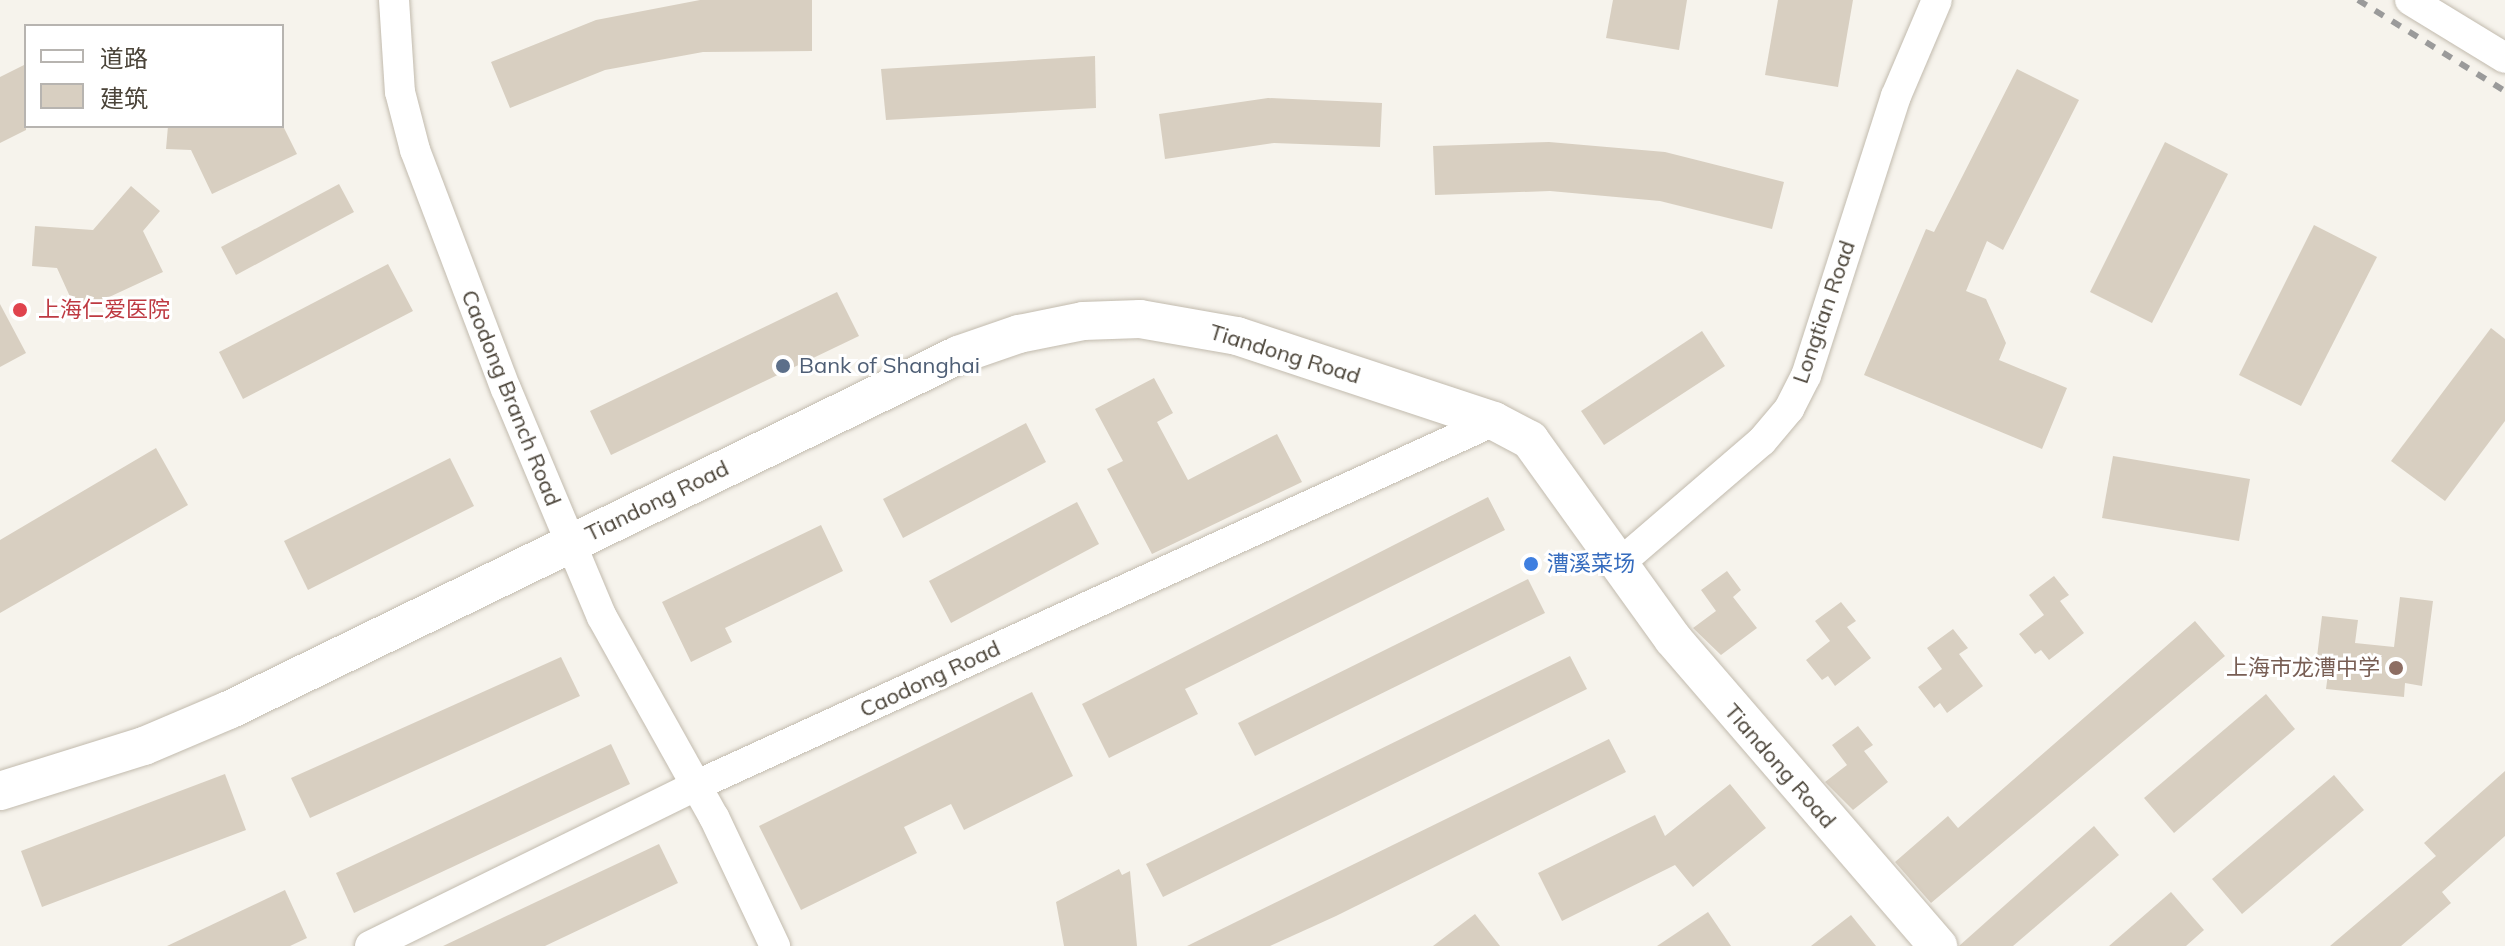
<!DOCTYPE html>
<html>
<head>
<meta charset="utf-8">
<style>
	body { margin:0 }
	#map { position:relative; width:2505px; height:946px; overflow:hidden; background:#f6f3ec; font-family:Mulish,"Noto Sans SC",sans-serif }
	div>[style] { position:absolute }
	.building>* { inset:0; background:#d8cfc1 }
	.roads { filter:drop-shadow(0 0 2px #c2bbae) drop-shadow(0 0 2px #c2bbae) }
	.minor>* { height:30px; margin:-15px; padding:0 15px; transform-origin:15px; border-radius:15px; background:#fff }
	.tertiary>* { height:38px; margin:-19px; padding:0 19px; transform-origin:19px; border-radius:19px; background:#fff }
	.rail>* { height:6px; margin-top:-3px; transform-origin:0; background:repeating-linear-gradient(90deg,#9a9a9a 0 10px,transparent 0 20px) }
	.dots>* { width:22px; height:22px; translate:-50% -50%; box-sizing:border-box; border:4px solid #fff; border-radius:50% }
	span { translate:-50% -50%; white-space:nowrap; text-align:center; line-height:1.15; -webkit-text-stroke:6px #fff; paint-order:stroke }
	.health-label { font-size:22px; color:#be3a42 }
	.left { translate:0 -50%; text-align:left }
	.street-label { font-size:22px; color:#4b4439 }
	.service-label { font-size:22px; color:#4e5e75 }
	.shop-label { font-size:22px; color:#366cbe }
	.education-label { font-size:22px; color:#785e54 }
	.right { translate:-100% -50%; text-align:right }
	.legend { position:absolute; left:24px; top:24px; width:260px; height:104px; box-sizing:border-box; background:#fff; border:2px solid #b7b4b0; margin:0; padding:10px 14px; list-style:none; font-size:24px; color:#4b4439 }
	.legend li { display:flex; align-items:center; gap:16px; height:40px }
	.legend b { width:40px; border:2px solid #b7b4b0 }
</style>
</head>
<body>
<div id="map">
	<div class="building">
		<div style="clip-path:polygon(700px 0,812px 0,812px 51px,703px 52px,605px 70px,510px 108px,491px 62px,596px 20px)"></div>
		<div style="clip-path:polygon(1613px 0,1687px 0,1679px 50px,1606px 38px)"></div>
		<div style="clip-path:polygon(1778px 0,1853px 0,1838px 87px,1765px 75px)"></div>
		<div style="clip-path:polygon(1095px 56px,1096px 108px,886px 120px,881px 69px)"></div>
		<div style="clip-path:polygon(26px 64px,26px 130px,0 143px,0 77px)"></div>
		<div style="clip-path:polygon(2017px 69px,2079px 100px,2003px 250px,1987px 241px,1966px 291px,1986px 299px,2006px 343px,1999px 360px,2067px 388px,2042px 449px,1864px 375px,1926px 229px,1934px 232px)"></div>
		<div style="clip-path:polygon(1268px 98px,1382px 103px,1380px 147px,1274px 143px,1165px 159px,1159px 114px)"></div>
		<div style="clip-path:polygon(168px 126px,283px 126px,297px 154px,212px 194px,191px 150px,166px 149px)"></div>
		<div style="clip-path:polygon(1549px 142px,1665px 152px,1784px 182px,1772px 229px,1660px 201px,1550px 191px,1435px 195px,1433px 146px)"></div>
		<div style="clip-path:polygon(2165px 142px,2228px 174px,2152px 323px,2090px 292px)"></div>
		<div style="clip-path:polygon(339px 184px,354px 212px,236px 275px,221px 247px)"></div>
		<div style="clip-path:polygon(131px 186px,160px 211px,143px 231px,163px 272px,77px 312px,57px 268px,32px 266px,35px 226px,93px 230px)"></div>
		<div style="clip-path:polygon(2314px 225px,2377px 257px,2301px 406px,2239px 375px)"></div>
		<div style="clip-path:polygon(388px 264px,413px 311px,243px 399px,219px 352px)"></div>
		<div style="clip-path:polygon(837px 292px,859px 336px,611px 455px,590px 411px)"></div>
		<div style="clip-path:polygon(0 304px,26px 353px,0 367px)"></div>
		<div style="clip-path:polygon(2491px 328px,2505px 339px,2505px 421px,2445px 501px,2391px 461px)"></div>
		<div style="clip-path:polygon(1702px 331px,1725px 366px,1604px 445px,1581px 411px)"></div>
		<div style="clip-path:polygon(1154px 378px,1173px 413px,1157px 422px,1188px 480px,1277px 434px,1302px 482px,1152px 554px,1107px 469px,1123px 461px,1095px 409px)"></div>
		<div style="clip-path:polygon(1026px 423px,1046px 462px,903px 538px,883px 499px)"></div>
		<div style="clip-path:polygon(156px 448px,188px 505px,0 613px,0 540px)"></div>
		<div style="clip-path:polygon(2113px 456px,2250px 479px,2239px 541px,2102px 518px)"></div>
		<div style="clip-path:polygon(450px 458px,474px 506px,308px 590px,284px 541px)"></div>
		<div style="clip-path:polygon(1488px 497px,1505px 530px,1185px 689px,1198px 714px,1109px 758px,1082px 704px)"></div>
		<div style="clip-path:polygon(1077px 502px,1099px 544px,951px 623px,929px 581px)"></div>
		<div style="clip-path:polygon(821px 525px,843px 571px,725px 628px,732px 642px,691px 662px,662px 602px)"></div>
		<div style="clip-path:polygon(1727px 571px,1741px 590px,1733px 597px,1757px 628px,1721px 655px,1693px 628px,1716px 611px,1701px 590px)"></div>
		<div style="clip-path:polygon(2054px 576px,2069px 595px,2060px 601px,2084px 633px,2049px 660px,2041px 650px,2035px 654px,2019px 634px,2044px 615px,2029px 595px)"></div>
		<div style="clip-path:polygon(1528px 579px,1545px 613px,1255px 756px,1238px 723px)"></div>
		<div style="clip-path:polygon(2400px 597px,2433px 601px,2422px 686px,2405px 683px,2404px 697px,2326px 689px,2328px 674px,2315px 673px,2322px 616px,2358px 620px,2355px 643px,2394px 647px)"></div>
		<div style="clip-path:polygon(1841px 602px,1856px 621px,1847px 627px,1871px 658px,1835px 686px,1828px 676px,1822px 680px,1806px 660px,1830px 641px,1815px 621px)"></div>
		<div style="clip-path:polygon(2195px 621px,2225px 656px,1931px 903px,1895px 862px,1948px 816px,1958px 828px)"></div>
		<div style="clip-path:polygon(1953px 629px,1968px 648px,1959px 654px,1983px 686px,1947px 713px,1940px 703px,1934px 708px,1918px 687px,1942px 669px,1927px 648px)"></div>
		<div style="clip-path:polygon(1570px 656px,1587px 689px,1163px 897px,1146px 864px)"></div>
		<div style="clip-path:polygon(561px 657px,580px 696px,310px 818px,291px 778px)"></div>
		<div style="clip-path:polygon(1032px 692px,1073px 776px,964px 830px,951px 804px,904px 827px,917px 853px,801px 910px,759px 826px)"></div>
		<div style="clip-path:polygon(2266px 694px,2295px 729px,2174px 833px,2144px 798px)"></div>
		<div style="clip-path:polygon(1858px 726px,1873px 745px,1864px 751px,1888px 782px,1853px 810px,1825px 782px,1847px 765px,1832px 745px)"></div>
		<div style="clip-path:polygon(1609px 739px,1626px 772px,1336px 916px,1270px 946px,1187px 946px)"></div>
		<div style="clip-path:polygon(611px 744px,630px 784px,354px 913px,336px 873px)"></div>
		<div style="clip-path:polygon(2505px 771px,2505px 836px,2442px 892px,2451px 903px,2401px 946px,2330px 946px,2436px 856px,2424px 843px)"></div>
		<div style="clip-path:polygon(225px 774px,246px 830px,42px 907px,21px 851px)"></div>
		<div style="clip-path:polygon(2334px 775px,2364px 810px,2242px 914px,2212px 879px)"></div>
		<div style="clip-path:polygon(1730px 784px,1766px 828px,1693px 887px,1675px 865px,1562px 921px,1538px 873px,1655px 815px,1665px 836px)"></div>
		<div style="clip-path:polygon(2094px 826px,2119px 855px,2013px 946px,1959px 946px)"></div>
		<div style="clip-path:polygon(659px 844px,678px 883px,545px 946px,443px 946px)"></div>
		<div style="clip-path:polygon(1119px 869px,1122px 875px,1130px 871px,1137px 946px,1064px 946px,1056px 902px)"></div>
		<div style="clip-path:polygon(285px 890px,307px 938px,290px 946px,167px 946px)"></div>
		<div style="clip-path:polygon(2171px 892px,2204px 930px,2186px 946px,2109px 946px)"></div>
		<div style="clip-path:polygon(1708px 912px,1731px 946px,1657px 946px)"></div>
		<div style="clip-path:polygon(1475px 914px,1500px 946px,1433px 946px)"></div>
		<div style="clip-path:polygon(1851px 915px,1876px 946px,1811px 946px)"></div>
	</div>
	<div class="roads">
		<div class="minor">
			<div style="left:394px;top:0;width:92px;rotate:86.3deg"></div>
			<div style="left:400px;top:92px;width:60px;rotate:75.5deg"></div>
			<div style="left:415px;top:150px;width:256px;rotate:69.2deg"></div>
			<div style="left:506px;top:389px;width:247px;rotate:67.2deg"></div>
			<div style="left:602px;top:617px;width:229px;rotate:60.8deg"></div>
			<div style="left:714px;top:817px;width:143px;rotate:64.7deg"></div>
			<div style="left:2410px;top:0;width:111px;rotate:31.4deg"></div>
			<div style="left:1620px;top:563px;width:187px;rotate:-40.7deg"></div>
			<div style="left:1762px;top:441px;width:42px;rotate:-49.8deg"></div>
			<div style="left:1789px;top:409px;width:37px;rotate:-63deg"></div>
			<div style="left:1806px;top:376px;width:294px;rotate:-72.2deg"></div>
			<div style="left:1896px;top:96px;width:104px;rotate:-66.9deg"></div>
			<div style="left:370px;top:946px;width:362px;rotate:-26.2deg"></div>
			<div style="left:695px;top:786px;width:878px;rotate:-24.55deg"></div>
		</div>
		<div class="tertiary">
			<div style="left:0;top:791px;width:151px;rotate:-17.4deg"></div>
			<div style="left:144px;top:746px;width:92px;rotate:-23deg"></div>
			<div style="left:229px;top:710px;width:811px;rotate:-25.96deg"></div>
			<div style="left:958px;top:355px;width:65px;rotate:-19deg"></div>
			<div style="left:1019px;top:334px;width:65px;rotate:-11.5deg"></div>
			<div style="left:1083px;top:321px;width:57px;rotate:-2deg"></div>
			<div style="left:1140px;top:319px;width:98px;rotate:9.9deg"></div>
			<div style="left:1237px;top:336px;width:271px;rotate:18.3deg"></div>
			<div style="left:1494px;top:421px;width:41px;rotate:27.8deg"></div>
			<div style="left:1530px;top:440px;width:245px;rotate:54.3deg"></div>
			<div style="left:1673px;top:639px;width:406px;rotate:49.2deg"></div>
		</div>
	</div>
	<div class="rail">
		<div style="left:2358px;top:0;width:173px;rotate:31.8deg"></div>
	</div>
	<div class="dots">
		<div style="left:20px;top:310px;background:#e0444e"></div>
		<div style="left:783px;top:366px;background:#5c6f8a"></div>
		<div style="left:1531px;top:564px;background:#3f7fe0"></div>
		<div style="left:2396px;top:668px;background:#8d6e63"></div>
	</div>
	<div class="health-label">
		<span class="left" style="left:38px;top:310px">上海仁爱医院</span>
	</div>
	<div class="street-label">
		<span style="left:1824px;top:312px;rotate:-71deg">Longtian Road</span>
		<span style="left:1285px;top:354px;rotate:17deg">Tiandong Road</span>
		<span style="left:511px;top:398px;rotate:68deg">Caodong Branch Road</span>
		<span style="left:657px;top:501px;rotate:-26deg">Tiandong Road</span>
		<span style="left:930px;top:679px;rotate:-25deg">Caodong Road</span>
		<span style="left:1780px;top:766px;rotate:49deg">Tiandong Road</span>
	</div>
	<div class="service-label">
		<span class="left" style="left:799px;top:366px">Bank of Shanghai</span>
	</div>
	<div class="shop-label">
		<span class="left" style="left:1547px;top:564px">漕溪菜场</span>
	</div>
	<div class="education-label">
		<span class="right" style="left:2380px;top:668px">上海市龙漕中学</span>
	</div>
	<ul class="legend">
	<li><b style="height:10px;background:#fff"></b>道路</li>
	<li><b style="height:22px;background:#d8cfc1"></b>建筑</li>
	</ul>
</div>
</body>
</html>
